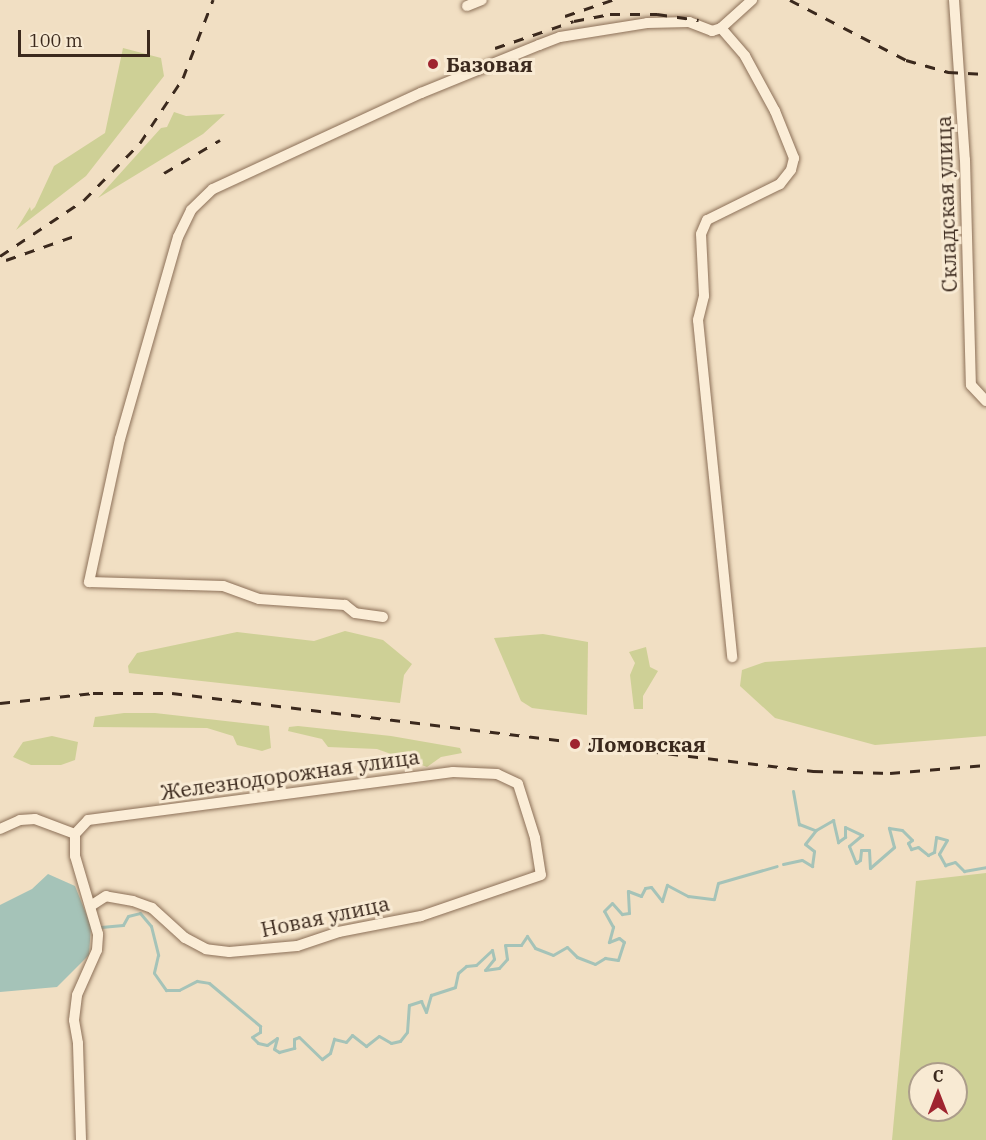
<!DOCTYPE html>
<html>
<head>
<meta charset="utf-8">
<style>
	body { margin:0 }
	#map { position:relative; width:986px; height:1140px; overflow:hidden; background:#f1dfc3; font-family:"IBM Plex Serif",serif }
	div>[style] { position:absolute }
	.green>* { inset:0; background:#ced096 }
	.water>* { inset:0; background:#a5c3b8 }
	.stream>* { height:3px; margin:-1.5px; padding:0 1.5px; transform-origin:1.5px; border-radius:1.5px; background:#a5c3b8 }
	.roads { filter:drop-shadow(0 0 2px #8c7058) drop-shadow(0 0 2px #8c7058) }
	.minor>* { height:10px; margin:-5px; padding:0 5px; transform-origin:5px; border-radius:5px; background:#fbedd7 }
	.rail>* { height:3px; margin-top:-1.5px; transform-origin:0; background:repeating-linear-gradient(90deg,#3b291d 0 10px,transparent 0 20px) }
	.dots>* { width:16px; height:16px; translate:-50% -50%; box-sizing:border-box; border:3px solid #f8ead3; border-radius:50% }
	span { translate:-50% -50%; white-space:nowrap; text-align:center; line-height:1.15; -webkit-text-stroke:6px #f8ead3; paint-order:stroke }
	.poi-label { font-size:21px; color:#3b291d; font-weight:700 }
	.left { translate:0 -50%; text-align:left }
	.street-label { font-size:21px; color:#3b291d }
	.north { position:absolute; left:908px; top:1062px; width:60px; height:60px; box-sizing:border-box; background:#f8ead3; border:2px solid #ac9d8a; border-radius:50%; rotate:0deg; font-size:16px; font-weight:700; line-height:24px; text-align:center; color:#3b291d }
	.north::after { content:''; display:block; margin:auto; width:21px; height:27px; background:#9f242f; clip-path:polygon(50% 0,100% 100%,50% 72%,0 100%) }
	.scale { position:absolute; left:18px; top:30px; width:132px; height:27px; box-sizing:border-box; border:3px solid #3b291d; border-top:0; padding-left:8px; font-size:18px; line-height:21px; white-space:nowrap; color:#3b291d; -webkit-text-stroke:4px #f8ead3; paint-order:stroke }
</style>
</head>
<body>
<div id="map">
	<div class="green">
		<div style="clip-path:polygon(123px 48px,161px 58px,164px 76px,86px 176px,16px 230px,30px 207px,31px 211px,35px 207px,54px 166px,105px 133px)"></div>
		<div style="clip-path:polygon(174px 112px,186px 116px,225px 114px,203px 134px,98px 198px,161px 128px,167px 127px)"></div>
		<div style="clip-path:polygon(345px 631px,383px 640px,412px 664px,404px 675px,400px 703px,129px 673px,128px 666px,137px 653px,237px 632px,314px 641px)"></div>
		<div style="clip-path:polygon(543px 634px,588px 642px,587px 715px,532px 708px,521px 701px,494px 638px)"></div>
		<div style="clip-path:polygon(646px 647px,650px 667px,658px 671px,643px 696px,643px 709px,634px 709px,630px 675px,635px 663px,629px 652px)"></div>
		<div style="clip-path:polygon(986px 647px,986px 736px,875px 745px,775px 718px,740px 686px,742px 670px,765px 662px)"></div>
		<div style="clip-path:polygon(124px 713px,155px 713px,269px 726px,271px 748px,262px 751px,237px 745px,233px 736px,207px 728px,93px 727px,95px 717px)"></div>
		<div style="clip-path:polygon(298px 726px,391px 736px,460px 748px,462px 753px,441px 757px,427px 767px,377px 749px,328px 747px,322px 739px,288px 731px,289px 727px)"></div>
		<div style="clip-path:polygon(52px 736px,78px 742px,75px 760px,61px 765px,31px 765px,13px 757px,23px 742px)"></div>
		<div style="clip-path:polygon(evenodd,986px 873px,986px 1140px,892px 1140px,916px 881px,986px 873px,920px 1074px,956px 1074px,956px 1110px,920px 1110px,920px 1074px)"></div>
	</div>
	<div class="water">
		<div style="clip-path:polygon(48px 874px,75px 886px,91px 926px,89px 955px,57px 987px,0 992px,0 905px,32px 889px)"></div>
	</div>
	<div class="stream">
		<div style="left:793px;top:791px;width:34px;rotate:80deg"></div>
		<div style="left:799px;top:824px;width:17px;rotate:21deg"></div>
		<div style="left:783px;top:864px;width:19px;rotate:-12deg"></div>
		<div style="left:802px;top:860px;width:12px;rotate:31deg"></div>
		<div style="left:812px;top:866px;width:15px;rotate:-82deg"></div>
		<div style="left:814px;top:851px;width:11px;rotate:-142deg"></div>
		<div style="left:805px;top:844px;width:18px;rotate:-52deg"></div>
		<div style="left:816px;top:830px;width:20px;rotate:-30deg"></div>
		<div style="left:833px;top:820px;width:23px;rotate:77deg"></div>
		<div style="left:838px;top:842px;width:9px;rotate:-36deg"></div>
		<div style="left:845px;top:837px;width:10px;rotate:-90deg"></div>
		<div style="left:845px;top:827px;width:19px;rotate:25deg"></div>
		<div style="left:862px;top:835px;width:17px;rotate:140deg"></div>
		<div style="left:849px;top:846px;width:18px;rotate:68deg"></div>
		<div style="left:856px;top:863px;width:5px;rotate:-37deg"></div>
		<div style="left:860px;top:860px;width:10px;rotate:-84deg"></div>
		<div style="left:861px;top:850px;width:8px"></div>
		<div style="left:869px;top:850px;width:18px;rotate:87deg"></div>
		<div style="left:870px;top:868px;width:32px;rotate:-41deg"></div>
		<div style="left:894px;top:847px;width:20px;rotate:-105deg"></div>
		<div style="left:889px;top:828px;width:13px;rotate:9deg"></div>
		<div style="left:902px;top:830px;width:14px;rotate:45deg"></div>
		<div style="left:912px;top:840px;width:5px;rotate:143deg"></div>
		<div style="left:908px;top:843px;width:7px;rotate:63deg"></div>
		<div style="left:911px;top:849px;width:7px;rotate:-16deg"></div>
		<div style="left:918px;top:847px;width:13px;rotate:39deg"></div>
		<div style="left:928px;top:855px;width:7px;rotate:-27deg"></div>
		<div style="left:934px;top:852px;width:15px;rotate:-82deg"></div>
		<div style="left:936px;top:837px;width:11px;rotate:15deg"></div>
		<div style="left:947px;top:840px;width:16px;rotate:120deg"></div>
		<div style="left:939px;top:854px;width:13px;rotate:61deg"></div>
		<div style="left:945px;top:865px;width:10px;rotate:-17deg"></div>
		<div style="left:955px;top:862px;width:13px;rotate:45deg"></div>
		<div style="left:964px;top:871px;width:22px;rotate:-10deg"></div>
		<div style="left:101px;top:927px;width:22px;rotate:-5deg"></div>
		<div style="left:123px;top:925px;width:10px;rotate:-61deg"></div>
		<div style="left:128px;top:916px;width:12px;rotate:-14deg"></div>
		<div style="left:140px;top:913px;width:17px;rotate:50deg"></div>
		<div style="left:151px;top:926px;width:30px;rotate:76deg"></div>
		<div style="left:158px;top:955px;width:18px;rotate:103deg"></div>
		<div style="left:154px;top:973px;width:21px;rotate:55deg"></div>
		<div style="left:166px;top:990px;width:13px"></div>
		<div style="left:179px;top:990px;width:20px;rotate:-27deg"></div>
		<div style="left:197px;top:981px;width:12px;rotate:9deg"></div>
		<div style="left:209px;top:983px;width:67px;rotate:40.1deg"></div>
		<div style="left:260px;top:1026px;width:6px;rotate:90deg"></div>
		<div style="left:260px;top:1032px;width:9px;rotate:148deg"></div>
		<div style="left:252px;top:1037px;width:8px;rotate:45deg"></div>
		<div style="left:258px;top:1043px;width:9px;rotate:13deg"></div>
		<div style="left:267px;top:1045px;width:12px;rotate:-35deg"></div>
		<div style="left:277px;top:1038px;width:11px;rotate:105deg"></div>
		<div style="left:274px;top:1049px;width:6px;rotate:31deg"></div>
		<div style="left:279px;top:1052px;width:16px;rotate:-15deg"></div>
		<div style="left:294px;top:1048px;width:9px;rotate:-90deg"></div>
		<div style="left:294px;top:1039px;width:5px;rotate:-22deg"></div>
		<div style="left:299px;top:1037px;width:32px;rotate:44deg"></div>
		<div style="left:322px;top:1059px;width:10px;rotate:-37deg"></div>
		<div style="left:330px;top:1053px;width:15px;rotate:-74deg"></div>
		<div style="left:334px;top:1039px;width:12px;rotate:14deg"></div>
		<div style="left:346px;top:1042px;width:9px;rotate:-49deg"></div>
		<div style="left:352px;top:1035px;width:18px;rotate:38deg"></div>
		<div style="left:366px;top:1046px;width:16px;rotate:-38deg"></div>
		<div style="left:379px;top:1036px;width:14px;rotate:30deg"></div>
		<div style="left:391px;top:1043px;width:9px;rotate:-13deg"></div>
		<div style="left:400px;top:1041px;width:11px;rotate:-52deg"></div>
		<div style="left:407px;top:1032px;width:27px;rotate:-86deg"></div>
		<div style="left:409px;top:1005px;width:13px;rotate:-18deg"></div>
		<div style="left:421px;top:1001px;width:12px;rotate:66deg"></div>
		<div style="left:426px;top:1012px;width:18px;rotate:-74deg"></div>
		<div style="left:431px;top:995px;width:25px;rotate:-18deg"></div>
		<div style="left:455px;top:987px;width:14px;rotate:-78deg"></div>
		<div style="left:458px;top:973px;width:11px;rotate:-41deg"></div>
		<div style="left:466px;top:966px;width:10px;rotate:-6deg"></div>
		<div style="left:476px;top:965px;width:22px;rotate:-43deg"></div>
		<div style="left:492px;top:950px;width:9px;rotate:77deg"></div>
		<div style="left:494px;top:959px;width:14px;rotate:129deg"></div>
		<div style="left:485px;top:970px;width:14px;rotate:-8deg"></div>
		<div style="left:499px;top:968px;width:12px;rotate:-48deg"></div>
		<div style="left:507px;top:959px;width:14px;rotate:-98deg"></div>
		<div style="left:505px;top:945px;width:16px"></div>
		<div style="left:521px;top:945px;width:11px;rotate:-56deg"></div>
		<div style="left:527px;top:936px;width:14px;rotate:56deg"></div>
		<div style="left:535px;top:948px;width:19px;rotate:21deg"></div>
		<div style="left:553px;top:955px;width:16px;rotate:-30deg"></div>
		<div style="left:567px;top:947px;width:14px;rotate:45deg"></div>
		<div style="left:577px;top:957px;width:19px;rotate:21deg"></div>
		<div style="left:595px;top:964px;width:12px;rotate:-31deg"></div>
		<div style="left:605px;top:958px;width:13px;rotate:9deg"></div>
		<div style="left:618px;top:960px;width:19px;rotate:-72deg"></div>
		<div style="left:624px;top:942px;width:6px;rotate:-141deg"></div>
		<div style="left:619px;top:938px;width:11px;rotate:158deg"></div>
		<div style="left:609px;top:942px;width:16px;rotate:-75deg"></div>
		<div style="left:613px;top:927px;width:18px;rotate:-119deg"></div>
		<div style="left:604px;top:911px;width:11px;rotate:-45deg"></div>
		<div style="left:612px;top:903px;width:15px;rotate:48deg"></div>
		<div style="left:622px;top:914px;width:7px;rotate:-8deg"></div>
		<div style="left:629px;top:913px;width:22px;rotate:-93deg"></div>
		<div style="left:628px;top:891px;width:14px;rotate:21deg"></div>
		<div style="left:641px;top:896px;width:9px;rotate:-63deg"></div>
		<div style="left:645px;top:888px;width:6px;rotate:-9deg"></div>
		<div style="left:651px;top:887px;width:18px;rotate:52deg"></div>
		<div style="left:662px;top:901px;width:17px;rotate:-73deg"></div>
		<div style="left:667px;top:885px;width:24px;rotate:28deg"></div>
		<div style="left:688px;top:896px;width:26px;rotate:7deg"></div>
		<div style="left:714px;top:899px;width:16px;rotate:-76deg"></div>
		<div style="left:718px;top:883px;width:61px;rotate:-16.1deg"></div>
	</div>
	<div class="roads">
		<div class="minor">
			<div style="left:954px;top:0;width:160px;rotate:86.1deg"></div>
			<div style="left:965px;top:160px;width:225px;rotate:88.5deg"></div>
			<div style="left:971px;top:385px;width:22px;rotate:47deg"></div>
			<div style="left:467px;top:6px;width:16px;rotate:-22deg"></div>
			<div style="left:721px;top:28px;width:37px;rotate:49deg"></div>
			<div style="left:745px;top:56px;width:63px;rotate:61.4deg"></div>
			<div style="left:775px;top:111px;width:51px;rotate:68deg"></div>
			<div style="left:794px;top:158px;width:12px;rotate:104deg"></div>
			<div style="left:791px;top:170px;width:18px;rotate:128deg"></div>
			<div style="left:780px;top:184px;width:81px;rotate:153.7deg"></div>
			<div style="left:707px;top:220px;width:15px;rotate:113deg"></div>
			<div style="left:701px;top:234px;width:62px;rotate:87.2deg"></div>
			<div style="left:704px;top:296px;width:25px;rotate:104deg"></div>
			<div style="left:698px;top:320px;width:339px;rotate:84.2deg"></div>
			<div style="left:383px;top:617px;width:28px;rotate:-172deg"></div>
			<div style="left:355px;top:613px;width:13px;rotate:-141deg"></div>
			<div style="left:345px;top:605px;width:86px;rotate:-176deg"></div>
			<div style="left:259px;top:599px;width:38px;rotate:-160deg"></div>
			<div style="left:223px;top:586px;width:134px;rotate:-178.3deg"></div>
			<div style="left:89px;top:582px;width:146px;rotate:-77.8deg"></div>
			<div style="left:120px;top:439px;width:210px;rotate:-74deg"></div>
			<div style="left:178px;top:237px;width:30px;rotate:-64deg"></div>
			<div style="left:191px;top:210px;width:30px;rotate:-44deg"></div>
			<div style="left:213px;top:189px;width:229px;rotate:-24.8deg"></div>
			<div style="left:421px;top:93px;width:127px;rotate:-22.1deg"></div>
			<div style="left:539px;top:45px;width:22px;rotate:-21deg"></div>
			<div style="left:560px;top:37px;width:88px;rotate:-9.1deg"></div>
			<div style="left:647px;top:23px;width:42px;rotate:-1.4deg"></div>
			<div style="left:689px;top:22px;width:25px;rotate:21deg"></div>
			<div style="left:712px;top:31px;width:9px;rotate:-18deg"></div>
			<div style="left:721px;top:28px;width:42px;rotate:-42.1deg"></div>
			<div style="left:0;top:829px;width:22px;rotate:-24deg"></div>
			<div style="left:20px;top:820px;width:15px;rotate:-4deg"></div>
			<div style="left:35px;top:819px;width:43px;rotate:20.6deg"></div>
			<div style="left:81px;top:1140px;width:97px;rotate:-91.8deg"></div>
			<div style="left:78px;top:1043px;width:23px;rotate:-100deg"></div>
			<div style="left:74px;top:1020px;width:25px;rotate:-83deg"></div>
			<div style="left:77px;top:995px;width:49px;rotate:-66deg"></div>
			<div style="left:97px;top:950px;width:16px;rotate:-86deg"></div>
			<div style="left:98px;top:934px;width:81px;rotate:-106.4deg"></div>
			<div style="left:75px;top:856px;width:22px;rotate:-90deg"></div>
			<div style="left:75px;top:834px;width:19px;rotate:-47deg"></div>
			<div style="left:88px;top:820px;width:368px;rotate:-7.5deg"></div>
			<div style="left:453px;top:772px;width:44px;rotate:2.6deg"></div>
			<div style="left:497px;top:774px;width:23px;rotate:25deg"></div>
			<div style="left:518px;top:784px;width:57px;rotate:72.5deg"></div>
			<div style="left:535px;top:838px;width:37px;rotate:81deg"></div>
			<div style="left:541px;top:875px;width:127px;rotate:161.1deg"></div>
			<div style="left:421px;top:916px;width:84px;rotate:169deg"></div>
			<div style="left:339px;top:932px;width:44px;rotate:161.6deg"></div>
			<div style="left:297px;top:946px;width:68px;rotate:175deg"></div>
			<div style="left:229px;top:952px;width:23px;rotate:-173deg"></div>
			<div style="left:206px;top:949px;width:24px;rotate:-152deg"></div>
			<div style="left:185px;top:938px;width:45px;rotate:-137.7deg"></div>
			<div style="left:152px;top:908px;width:20px;rotate:-160deg"></div>
			<div style="left:133px;top:901px;width:27px;rotate:-170deg"></div>
			<div style="left:106px;top:896px;width:17px;rotate:147deg"></div>
		</div>
	</div>
	<div class="rail">
		<div style="left:790px;top:0;width:131px;rotate:27.3deg"></div>
		<div style="left:906px;top:60px;width:44px;rotate:15.9deg"></div>
		<div style="left:948px;top:72px;width:38px;rotate:3deg"></div>
		<div style="left:565px;top:16px;width:50px;rotate:-18.8deg"></div>
		<div style="left:495px;top:48px;width:83px;rotate:-18.9deg"></div>
		<div style="left:574px;top:21px;width:37px;rotate:-11deg"></div>
		<div style="left:610px;top:14px;width:47px"></div>
		<div style="left:657px;top:14px;width:42px;rotate:8.1deg"></div>
		<div style="left:164px;top:173px;width:65px;rotate:-30.5deg"></div>
		<div style="left:0;top:256px;width:101px;rotate:-33.7deg"></div>
		<div style="left:84px;top:200px;width:80px;rotate:-45.5deg"></div>
		<div style="left:140px;top:143px;width:78px;rotate:-56.5deg"></div>
		<div style="left:183px;top:78px;width:84px;rotate:-69deg"></div>
		<div style="left:6px;top:260px;width:78px;rotate:-19.4deg"></div>
		<div style="left:0;top:703px;width:94px;rotate:-6.1deg"></div>
		<div style="left:93px;top:693px;width:79px"></div>
		<div style="left:172px;top:693px;width:646px;rotate:6.94deg"></div>
		<div style="left:813px;top:771px;width:77px;rotate:1.5deg"></div>
		<div style="left:890px;top:773px;width:96px;rotate:-4.8deg"></div>
	</div>
	<div class="dots">
		<div style="left:433px;top:64px;background:#9f242f"></div>
		<div style="left:575px;top:744px;background:#9f242f"></div>
	</div>
	<div class="poi-label">
		<span class="left" style="left:446px;top:64px">Базовая</span>
		<span class="left" style="left:588px;top:744px">Ломовская</span>
	</div>
	<div class="street-label">
		<span style="left:946px;top:204px;rotate:-92deg">Складская улица</span>
		<span style="left:290px;top:774px;rotate:-8deg">Железнодорожная улица</span>
		<span style="left:325px;top:916px;rotate:-12deg">Новая улица</span>
	</div>
	<div class="north">С</div>
	<div class="scale">100 m</div>
</div>
</body>
</html>
